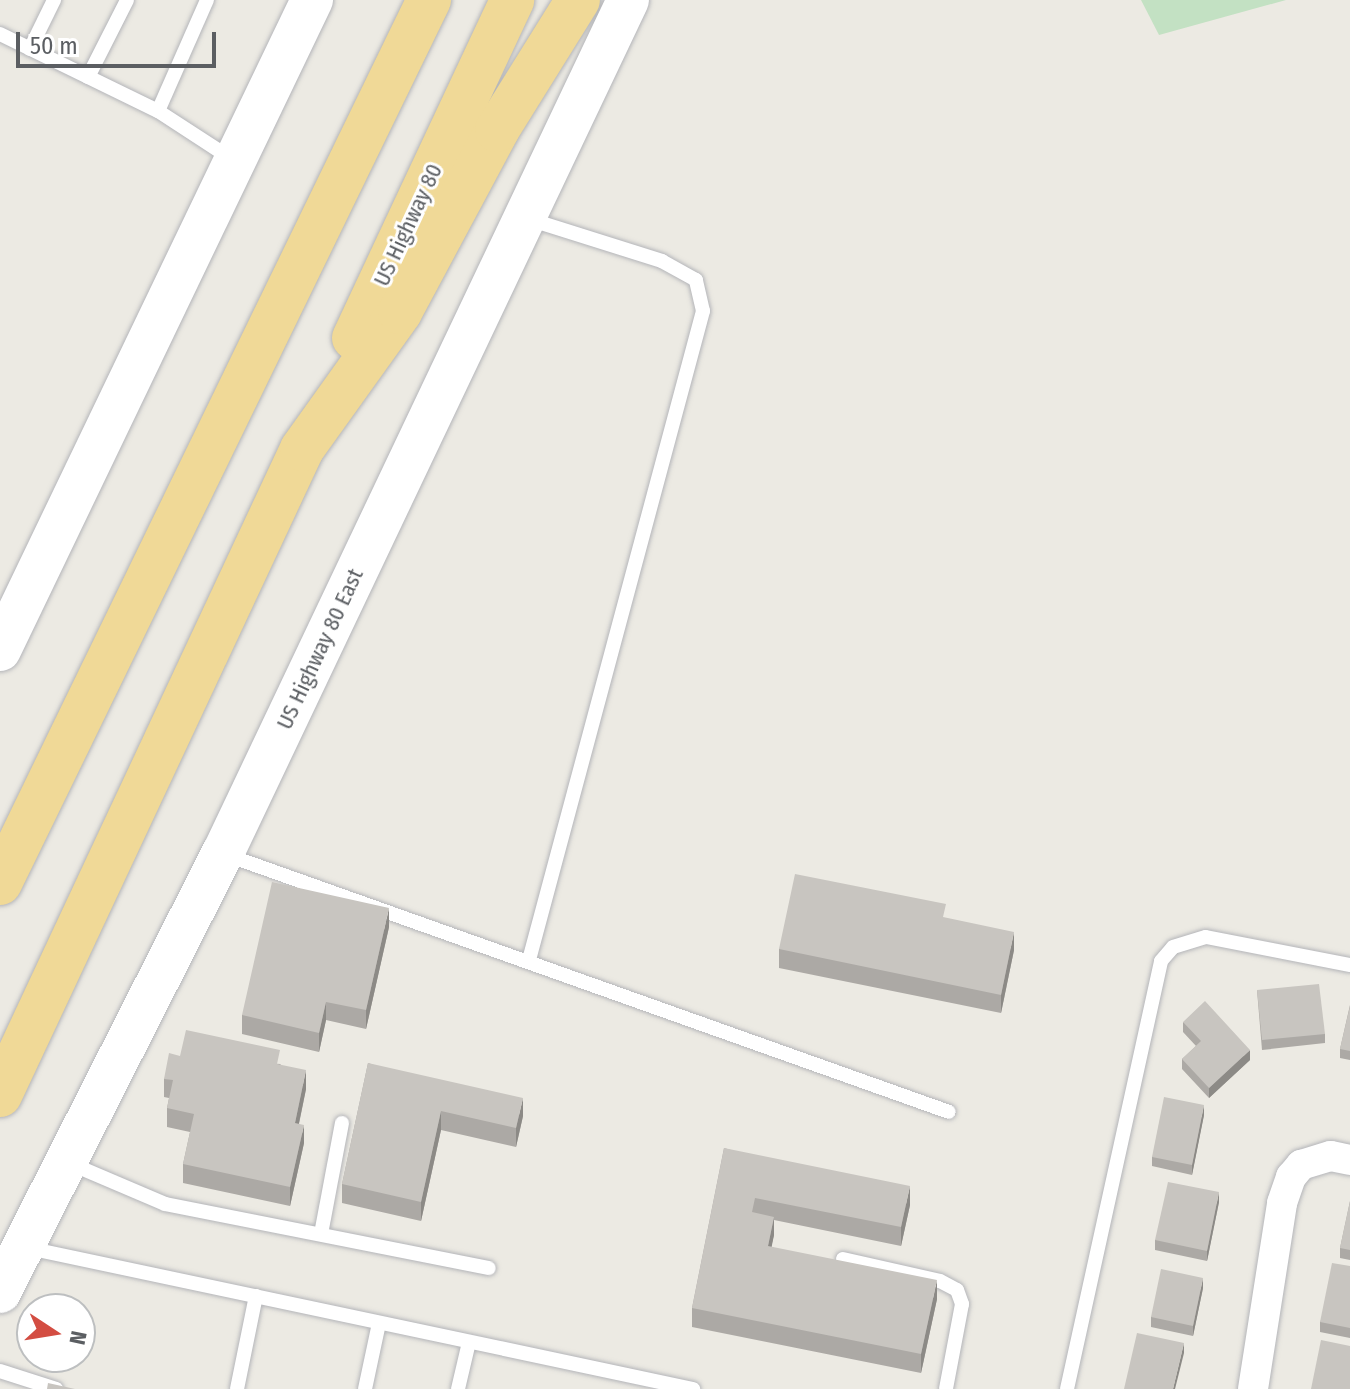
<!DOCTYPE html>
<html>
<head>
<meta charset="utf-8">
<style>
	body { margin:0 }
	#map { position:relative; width:1350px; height:1389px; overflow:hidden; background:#eceae3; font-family:"Fira Sans Condensed",sans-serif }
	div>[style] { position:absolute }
	.green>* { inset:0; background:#c3e1c3 }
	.roads { filter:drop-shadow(0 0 2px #b4b5b9) drop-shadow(0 0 2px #b4b5b9) }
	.lane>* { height:14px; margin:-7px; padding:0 7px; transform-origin:7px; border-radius:7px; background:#fff }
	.street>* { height:30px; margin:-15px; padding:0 15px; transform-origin:15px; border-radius:15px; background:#fff }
	.secondary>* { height:42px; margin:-21px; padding:0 21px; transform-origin:21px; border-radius:21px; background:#fff }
	.highway>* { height:44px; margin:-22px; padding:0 22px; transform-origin:22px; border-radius:22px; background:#f0d997 }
	.wall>* { inset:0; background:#aca9a5 }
	.shaded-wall>* { inset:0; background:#8c8a86 }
	.building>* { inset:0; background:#c8c5c0 }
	span { translate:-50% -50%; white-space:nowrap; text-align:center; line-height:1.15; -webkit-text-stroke:6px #fff; paint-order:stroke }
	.street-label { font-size:22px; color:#5b5e62 }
	.north { position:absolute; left:16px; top:1293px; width:80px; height:80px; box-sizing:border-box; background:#fff; border:2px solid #bdbfc0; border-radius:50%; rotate:102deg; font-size:22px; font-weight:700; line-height:32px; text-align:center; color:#5b5e62 }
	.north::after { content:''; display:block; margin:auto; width:28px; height:36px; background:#d34d42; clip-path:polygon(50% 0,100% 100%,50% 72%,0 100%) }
	.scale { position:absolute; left:16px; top:32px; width:200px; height:36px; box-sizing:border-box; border:4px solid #5b5e62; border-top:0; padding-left:10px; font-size:24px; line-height:28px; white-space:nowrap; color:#5b5e62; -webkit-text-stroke:6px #fff; paint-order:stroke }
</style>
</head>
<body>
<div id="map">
	<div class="green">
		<div style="clip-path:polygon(1141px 0,1286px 0,1159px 35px)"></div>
	</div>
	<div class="roads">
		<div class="lane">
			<div style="left:207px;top:0;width:121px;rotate:113.8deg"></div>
			<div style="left:158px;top:111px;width:86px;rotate:33.1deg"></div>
			<div style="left:0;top:34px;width:176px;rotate:26deg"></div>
			<div style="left:30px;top:49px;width:55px;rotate:-63.9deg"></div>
			<div style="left:88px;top:77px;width:86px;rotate:-63.1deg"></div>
			<div style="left:227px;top:855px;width:766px;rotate:19.59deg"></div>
			<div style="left:529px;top:960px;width:672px;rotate:-74.99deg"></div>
			<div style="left:703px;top:311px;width:32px;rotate:-103deg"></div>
			<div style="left:696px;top:280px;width:39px;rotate:-151deg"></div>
			<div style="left:662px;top:261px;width:139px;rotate:-162.5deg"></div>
			<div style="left:69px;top:1163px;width:104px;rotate:23.1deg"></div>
			<div style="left:165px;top:1204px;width:330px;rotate:11.2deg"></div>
			<div style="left:321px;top:1234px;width:113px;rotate:-79.3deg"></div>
			<div style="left:28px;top:1248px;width:680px;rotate:11.97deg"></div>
			<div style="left:843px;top:1259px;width:99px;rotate:12.8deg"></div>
			<div style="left:940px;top:1281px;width:19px;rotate:28deg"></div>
			<div style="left:957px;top:1290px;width:15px;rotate:70deg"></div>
			<div style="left:962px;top:1304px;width:86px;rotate:100.7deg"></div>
			<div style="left:0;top:1371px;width:59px;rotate:17.8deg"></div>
			<div style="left:237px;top:1389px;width:95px;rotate:-78.5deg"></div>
			<div style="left:365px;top:1389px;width:67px;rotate:-78deg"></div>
			<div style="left:458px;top:1389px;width:48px;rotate:-76.8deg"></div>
			<div style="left:1067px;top:1389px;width:438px;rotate:-77.6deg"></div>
			<div style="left:1161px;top:961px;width:18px;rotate:-49deg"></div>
			<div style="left:1173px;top:947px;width:34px;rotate:-17deg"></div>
			<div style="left:1206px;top:937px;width:147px;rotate:11deg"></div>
		</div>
		<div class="street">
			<div style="left:1253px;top:1389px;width:188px;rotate:-81.1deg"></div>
			<div style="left:1282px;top:1203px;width:28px;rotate:-71deg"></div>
			<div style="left:1291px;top:1177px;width:16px;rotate:-50deg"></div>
			<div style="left:1301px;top:1165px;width:31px;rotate:-17deg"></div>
			<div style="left:1331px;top:1156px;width:19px;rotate:12deg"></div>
		</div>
		<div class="secondary">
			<div style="left:0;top:650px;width:721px;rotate:-64.36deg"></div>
			<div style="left:0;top:1292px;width:492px;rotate:-63.1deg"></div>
			<div style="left:223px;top:853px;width:944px;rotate:-64.6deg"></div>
		</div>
		<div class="highway">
			<div style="left:354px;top:338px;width:373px;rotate:-64.9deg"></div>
			<div style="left:0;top:883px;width:982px;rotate:-64.09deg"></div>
			<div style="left:0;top:1095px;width:713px;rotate:-64.94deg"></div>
			<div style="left:302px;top:449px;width:168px;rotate:-54.4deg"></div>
			<div style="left:400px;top:312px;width:206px;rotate:-61.9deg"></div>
			<div style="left:497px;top:130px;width:153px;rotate:-58.1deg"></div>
		</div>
	</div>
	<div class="wall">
		<div style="clip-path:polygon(946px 918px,1014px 950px,1001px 1013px,779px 968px,779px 949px)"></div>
		<div style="clip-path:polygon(389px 927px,366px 1029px,326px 1020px,319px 1052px,242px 1034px,242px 1015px)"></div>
		<div style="clip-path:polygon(1257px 990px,1325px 1034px,1325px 1043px,1262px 1050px)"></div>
		<div style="clip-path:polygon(1350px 1005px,1350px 1060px,1340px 1058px,1340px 1049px)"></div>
		<div style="clip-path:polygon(1183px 1022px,1250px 1060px,1209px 1098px,1182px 1069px,1182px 1059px,1196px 1046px,1183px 1032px)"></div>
		<div style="clip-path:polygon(180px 1056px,280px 1064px,306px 1089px,299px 1124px,304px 1143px,290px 1206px,183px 1183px,183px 1164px,190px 1132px,167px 1127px,167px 1108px,169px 1098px,164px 1097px,164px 1079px)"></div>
		<div style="clip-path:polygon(368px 1063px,523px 1116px,516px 1147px,441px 1130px,421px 1221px,342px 1203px,342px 1184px)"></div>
		<div style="clip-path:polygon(1204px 1115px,1192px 1175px,1152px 1166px,1152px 1157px)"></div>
		<div style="clip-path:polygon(724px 1148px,910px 1205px,901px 1246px,774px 1220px,774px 1235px,771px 1247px,937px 1299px,921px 1373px,692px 1327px,692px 1308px)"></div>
		<div style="clip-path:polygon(1350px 1201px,1350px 1260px,1340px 1258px,1340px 1248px)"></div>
		<div style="clip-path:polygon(1219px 1202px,1207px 1261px,1155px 1250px,1155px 1240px)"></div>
		<div style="clip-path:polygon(1350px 1266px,1350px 1338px,1320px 1332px,1320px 1322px)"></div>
		<div style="clip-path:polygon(1203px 1288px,1193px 1336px,1151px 1327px,1151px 1317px)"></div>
	</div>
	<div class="shaded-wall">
		<div style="clip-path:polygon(389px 908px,389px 927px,366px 1029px,366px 1010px)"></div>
		<div style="clip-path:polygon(1014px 932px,1014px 950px,1001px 1013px,1001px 995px)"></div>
		<div style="clip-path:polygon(326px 1002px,326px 1020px,319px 1052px,319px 1033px)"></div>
		<div style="clip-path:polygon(1250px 1050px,1250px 1060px,1209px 1098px,1209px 1088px)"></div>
		<div style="clip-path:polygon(306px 1070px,306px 1089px,295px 1142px,295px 1123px)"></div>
		<div style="clip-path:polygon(523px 1098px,523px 1116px,516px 1147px,516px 1128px)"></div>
		<div style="clip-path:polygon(1204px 1105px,1204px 1115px,1192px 1175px,1192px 1165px)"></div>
		<div style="clip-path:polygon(441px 1111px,441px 1130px,421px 1221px,421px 1202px)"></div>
		<div style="clip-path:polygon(304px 1125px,304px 1143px,290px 1206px,290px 1187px)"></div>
		<div style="clip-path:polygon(910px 1186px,910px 1205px,901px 1246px,901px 1227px)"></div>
		<div style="clip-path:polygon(1219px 1192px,1219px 1202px,1207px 1261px,1207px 1251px)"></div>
		<div style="clip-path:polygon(774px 1217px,774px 1235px,768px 1265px,768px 1246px)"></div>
		<div style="clip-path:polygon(1203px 1278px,1203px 1288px,1193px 1336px,1193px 1326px)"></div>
		<div style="clip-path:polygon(937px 1280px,937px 1299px,921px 1373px,921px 1354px)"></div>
		<div style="clip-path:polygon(1184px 1343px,1184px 1353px,1175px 1389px,1173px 1389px)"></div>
	</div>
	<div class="building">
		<div style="clip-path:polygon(795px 874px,946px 904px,943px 917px,1014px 932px,1001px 995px,779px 949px)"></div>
		<div style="clip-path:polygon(272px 882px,389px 908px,366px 1010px,326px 1002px,319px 1033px,242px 1015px)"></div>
		<div style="clip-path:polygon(1319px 984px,1325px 1034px,1262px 1040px,1257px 990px)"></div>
		<div style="clip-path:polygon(1205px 1001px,1250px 1050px,1209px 1088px,1182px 1059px,1201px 1041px,1183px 1022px)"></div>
		<div style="clip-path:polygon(1350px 1006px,1350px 1051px,1340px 1049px)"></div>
		<div style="clip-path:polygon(186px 1030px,280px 1050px,277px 1064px,306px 1070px,295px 1123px,304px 1125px,290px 1187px,183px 1164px,194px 1114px,167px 1108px,173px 1080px,164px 1079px,169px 1053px,180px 1056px)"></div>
		<div style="clip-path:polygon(368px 1063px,523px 1098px,516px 1128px,441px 1111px,421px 1202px,342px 1184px)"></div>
		<div style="clip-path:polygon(1164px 1097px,1204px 1105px,1192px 1165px,1152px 1157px)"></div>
		<div style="clip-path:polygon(724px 1148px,910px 1186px,901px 1227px,755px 1198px,752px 1212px,774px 1217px,768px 1246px,937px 1280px,921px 1354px,692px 1308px)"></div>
		<div style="clip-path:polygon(1168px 1182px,1219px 1192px,1207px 1251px,1155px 1240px)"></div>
		<div style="clip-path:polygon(1350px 1201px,1350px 1250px,1340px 1248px)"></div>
		<div style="clip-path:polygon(1332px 1263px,1350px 1266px,1350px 1328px,1320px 1322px)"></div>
		<div style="clip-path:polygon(1161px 1269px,1203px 1278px,1193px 1326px,1151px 1317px)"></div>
		<div style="clip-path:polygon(1137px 1333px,1184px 1343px,1173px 1389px,1124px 1389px)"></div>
		<div style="clip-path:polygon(1321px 1340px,1350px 1346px,1350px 1389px,1311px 1389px)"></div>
		<div style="clip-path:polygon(48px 1383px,75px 1389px,47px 1389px)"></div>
	</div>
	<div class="street-label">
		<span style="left:408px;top:225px;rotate:-65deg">US Highway 80</span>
		<span style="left:320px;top:649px;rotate:-65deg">US Highway 80 East</span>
	</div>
	<div class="north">N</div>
	<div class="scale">50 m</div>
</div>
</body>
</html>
